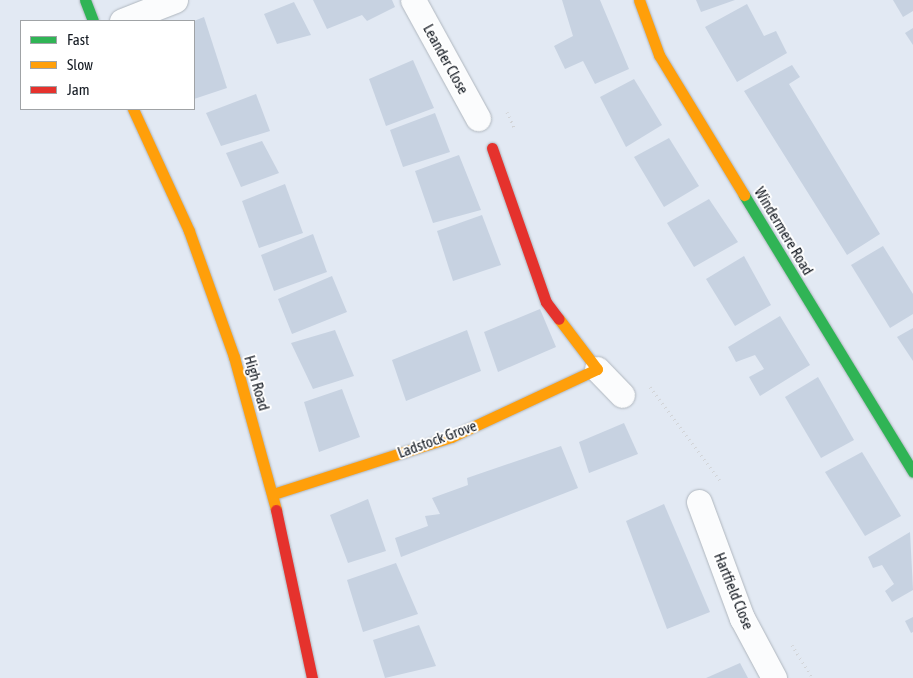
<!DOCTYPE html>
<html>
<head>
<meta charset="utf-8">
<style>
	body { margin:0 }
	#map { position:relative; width:913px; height:678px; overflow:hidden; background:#e2e9f3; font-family:"Asap Condensed",sans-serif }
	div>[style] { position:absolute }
	.building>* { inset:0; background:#c7d2e1 }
	.path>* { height:3px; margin-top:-1.5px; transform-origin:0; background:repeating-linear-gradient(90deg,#d2d4d7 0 1px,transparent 0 5px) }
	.roads { filter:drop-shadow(0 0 1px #afb6be) drop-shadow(0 0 1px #afb6be) }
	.street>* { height:25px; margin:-12.5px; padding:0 12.5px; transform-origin:12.5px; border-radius:12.5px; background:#fbfcfd }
	.fast>* { height:11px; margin:-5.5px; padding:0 5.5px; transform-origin:5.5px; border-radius:5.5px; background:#30b455 }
	.slow>* { height:11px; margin:-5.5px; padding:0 5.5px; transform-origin:5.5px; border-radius:5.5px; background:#ff9f0a }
	.jam>* { height:11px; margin:-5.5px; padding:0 5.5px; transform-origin:5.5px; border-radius:5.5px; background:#e5322d }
	span { translate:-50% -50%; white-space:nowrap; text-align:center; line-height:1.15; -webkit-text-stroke:4px #fff; paint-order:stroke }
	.street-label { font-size:15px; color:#121820 }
	.legend { position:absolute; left:20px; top:20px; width:175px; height:90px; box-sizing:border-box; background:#fff; border:1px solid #a0a3a6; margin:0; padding:6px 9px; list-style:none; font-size:15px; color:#121820 }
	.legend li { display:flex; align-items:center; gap:10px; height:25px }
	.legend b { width:25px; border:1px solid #a0a3a6 }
</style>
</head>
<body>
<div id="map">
	<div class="building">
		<div style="clip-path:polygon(313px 0,392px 0,395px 7px,367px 21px,362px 15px,327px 29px)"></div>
		<div style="clip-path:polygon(562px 0,600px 0,629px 69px,595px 84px,583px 61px,565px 69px,554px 46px,573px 36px)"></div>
		<div style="clip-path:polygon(696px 0,735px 0,701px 12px)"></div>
		<div style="clip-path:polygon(893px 0,913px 0,913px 11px,903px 17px)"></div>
		<div style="clip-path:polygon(294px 2px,311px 35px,277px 44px,264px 14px)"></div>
		<div style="clip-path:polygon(747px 4px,764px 36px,776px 31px,787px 53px,737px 82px,705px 27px)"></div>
		<div style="clip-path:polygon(204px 17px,227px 88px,194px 99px,194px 21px)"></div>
		<div style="clip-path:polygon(913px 28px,913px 45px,905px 33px)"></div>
		<div style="clip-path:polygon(413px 60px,434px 108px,386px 126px,369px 79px)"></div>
		<div style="clip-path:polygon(792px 65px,800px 77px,789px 84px,880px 234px,847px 255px,744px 91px)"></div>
		<div style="clip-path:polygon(634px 79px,662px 125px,626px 147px,600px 97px)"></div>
		<div style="clip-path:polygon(256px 94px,270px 131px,221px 146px,206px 113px)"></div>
		<div style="clip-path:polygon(435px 113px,450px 152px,403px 167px,390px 130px)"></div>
		<div style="clip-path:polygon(669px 138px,699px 186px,664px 207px,634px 157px)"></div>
		<div style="clip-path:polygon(262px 141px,279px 173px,241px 187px,226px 153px)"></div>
		<div style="clip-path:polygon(459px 155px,481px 210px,433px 223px,415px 171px)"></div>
		<div style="clip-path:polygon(285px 184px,303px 233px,259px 248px,242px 201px)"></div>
		<div style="clip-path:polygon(709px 199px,738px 242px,694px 267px,667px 223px)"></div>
		<div style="clip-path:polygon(482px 215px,501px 265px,453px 281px,437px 231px)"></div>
		<div style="clip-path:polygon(313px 234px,327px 272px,274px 291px,261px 255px)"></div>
		<div style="clip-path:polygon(883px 246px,913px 294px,913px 314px,890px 328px,851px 265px)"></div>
		<div style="clip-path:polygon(744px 256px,771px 305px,735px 326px,706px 279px)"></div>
		<div style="clip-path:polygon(332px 276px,347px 312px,292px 334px,278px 299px)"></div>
		<div style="clip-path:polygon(540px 309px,556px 347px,498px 372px,484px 332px)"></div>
		<div style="clip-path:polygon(780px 316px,810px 365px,760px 396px,749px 377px,764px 369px,755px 355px,736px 362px,728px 347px)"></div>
		<div style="clip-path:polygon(913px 328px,913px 361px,897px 337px)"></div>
		<div style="clip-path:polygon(335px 330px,354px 376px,313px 389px,291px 343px)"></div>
		<div style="clip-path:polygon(467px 330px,481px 371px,406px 401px,392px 360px)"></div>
		<div style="clip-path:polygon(818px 377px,854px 440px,821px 458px,785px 397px)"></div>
		<div style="clip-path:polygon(342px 389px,360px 437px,319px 452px,304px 402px)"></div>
		<div style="clip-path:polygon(624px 423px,638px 454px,589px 473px,579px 442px)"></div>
		<div style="clip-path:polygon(561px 446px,578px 488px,401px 557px,395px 538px,428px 526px,425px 516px,440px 514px,432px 498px,468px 485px,467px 478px)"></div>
		<div style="clip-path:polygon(862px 452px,901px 516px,865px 536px,825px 472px)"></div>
		<div style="clip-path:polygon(368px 499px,386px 551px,348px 563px,330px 515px)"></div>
		<div style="clip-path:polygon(664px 504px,710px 612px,667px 629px,626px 521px)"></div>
		<div style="clip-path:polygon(910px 532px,913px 590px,892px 602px,885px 591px,894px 584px,882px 565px,873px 568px,868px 557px)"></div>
		<div style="clip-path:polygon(396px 563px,418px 614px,363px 632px,347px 580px)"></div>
		<div style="clip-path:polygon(913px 617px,913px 632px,911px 633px,905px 621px)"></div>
		<div style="clip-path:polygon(419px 625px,436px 666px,385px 678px,373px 640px)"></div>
		<div style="clip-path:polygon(740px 663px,748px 678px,706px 678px)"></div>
	</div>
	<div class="path">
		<div style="left:507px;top:112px;width:17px;rotate:65deg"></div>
		<div style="left:650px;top:387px;width:119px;rotate:53.2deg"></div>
		<div style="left:792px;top:645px;width:39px;rotate:58deg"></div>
	</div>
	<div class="roads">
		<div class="street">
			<div style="left:413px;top:0;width:135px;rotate:61.2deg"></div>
			<div style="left:122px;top:21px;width:57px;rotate:-21.6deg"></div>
			<div style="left:597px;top:369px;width:36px;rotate:46deg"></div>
			<div style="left:699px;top:502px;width:124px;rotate:69.7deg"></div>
			<div style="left:742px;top:618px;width:68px;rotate:61.9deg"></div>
		</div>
		<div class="fast">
			<div style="left:85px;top:0;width:22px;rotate:69deg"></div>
			<div style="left:744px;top:195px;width:324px;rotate:58.6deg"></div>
		</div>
		<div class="slow">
			<div style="left:639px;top:0;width:59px;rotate:70deg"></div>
			<div style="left:659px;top:55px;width:164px;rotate:58.7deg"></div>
			<div style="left:133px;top:109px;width:134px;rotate:65.3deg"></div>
			<div style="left:189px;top:231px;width:134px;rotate:70.3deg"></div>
			<div style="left:234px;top:357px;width:159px;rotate:74.6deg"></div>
			<div style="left:273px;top:494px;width:187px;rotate:-17.8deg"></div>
			<div style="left:451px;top:437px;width:161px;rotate:-25deg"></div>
			<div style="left:597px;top:369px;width:63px;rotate:-127.2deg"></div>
		</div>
		<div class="jam">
			<div style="left:492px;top:148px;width:163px;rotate:70.7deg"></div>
			<div style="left:546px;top:302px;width:21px;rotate:53deg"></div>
			<div style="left:276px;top:510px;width:172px;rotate:77.9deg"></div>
		</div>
	</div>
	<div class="street-label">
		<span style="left:446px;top:59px;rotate:61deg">Leander Close</span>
		<span style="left:784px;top:231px;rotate:59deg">Windermere Road</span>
		<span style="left:257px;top:383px;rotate:74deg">High Road</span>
		<span style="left:437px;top:439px;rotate:-20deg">Ladstock Grove</span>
		<span style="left:734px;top:591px;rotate:68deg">Hartfield Close</span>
	</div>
	<ul class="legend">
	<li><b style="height:6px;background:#30b455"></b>Fast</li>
	<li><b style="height:6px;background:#ff9f0a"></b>Slow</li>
	<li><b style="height:6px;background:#e5322d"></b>Jam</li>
	</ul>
</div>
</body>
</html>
